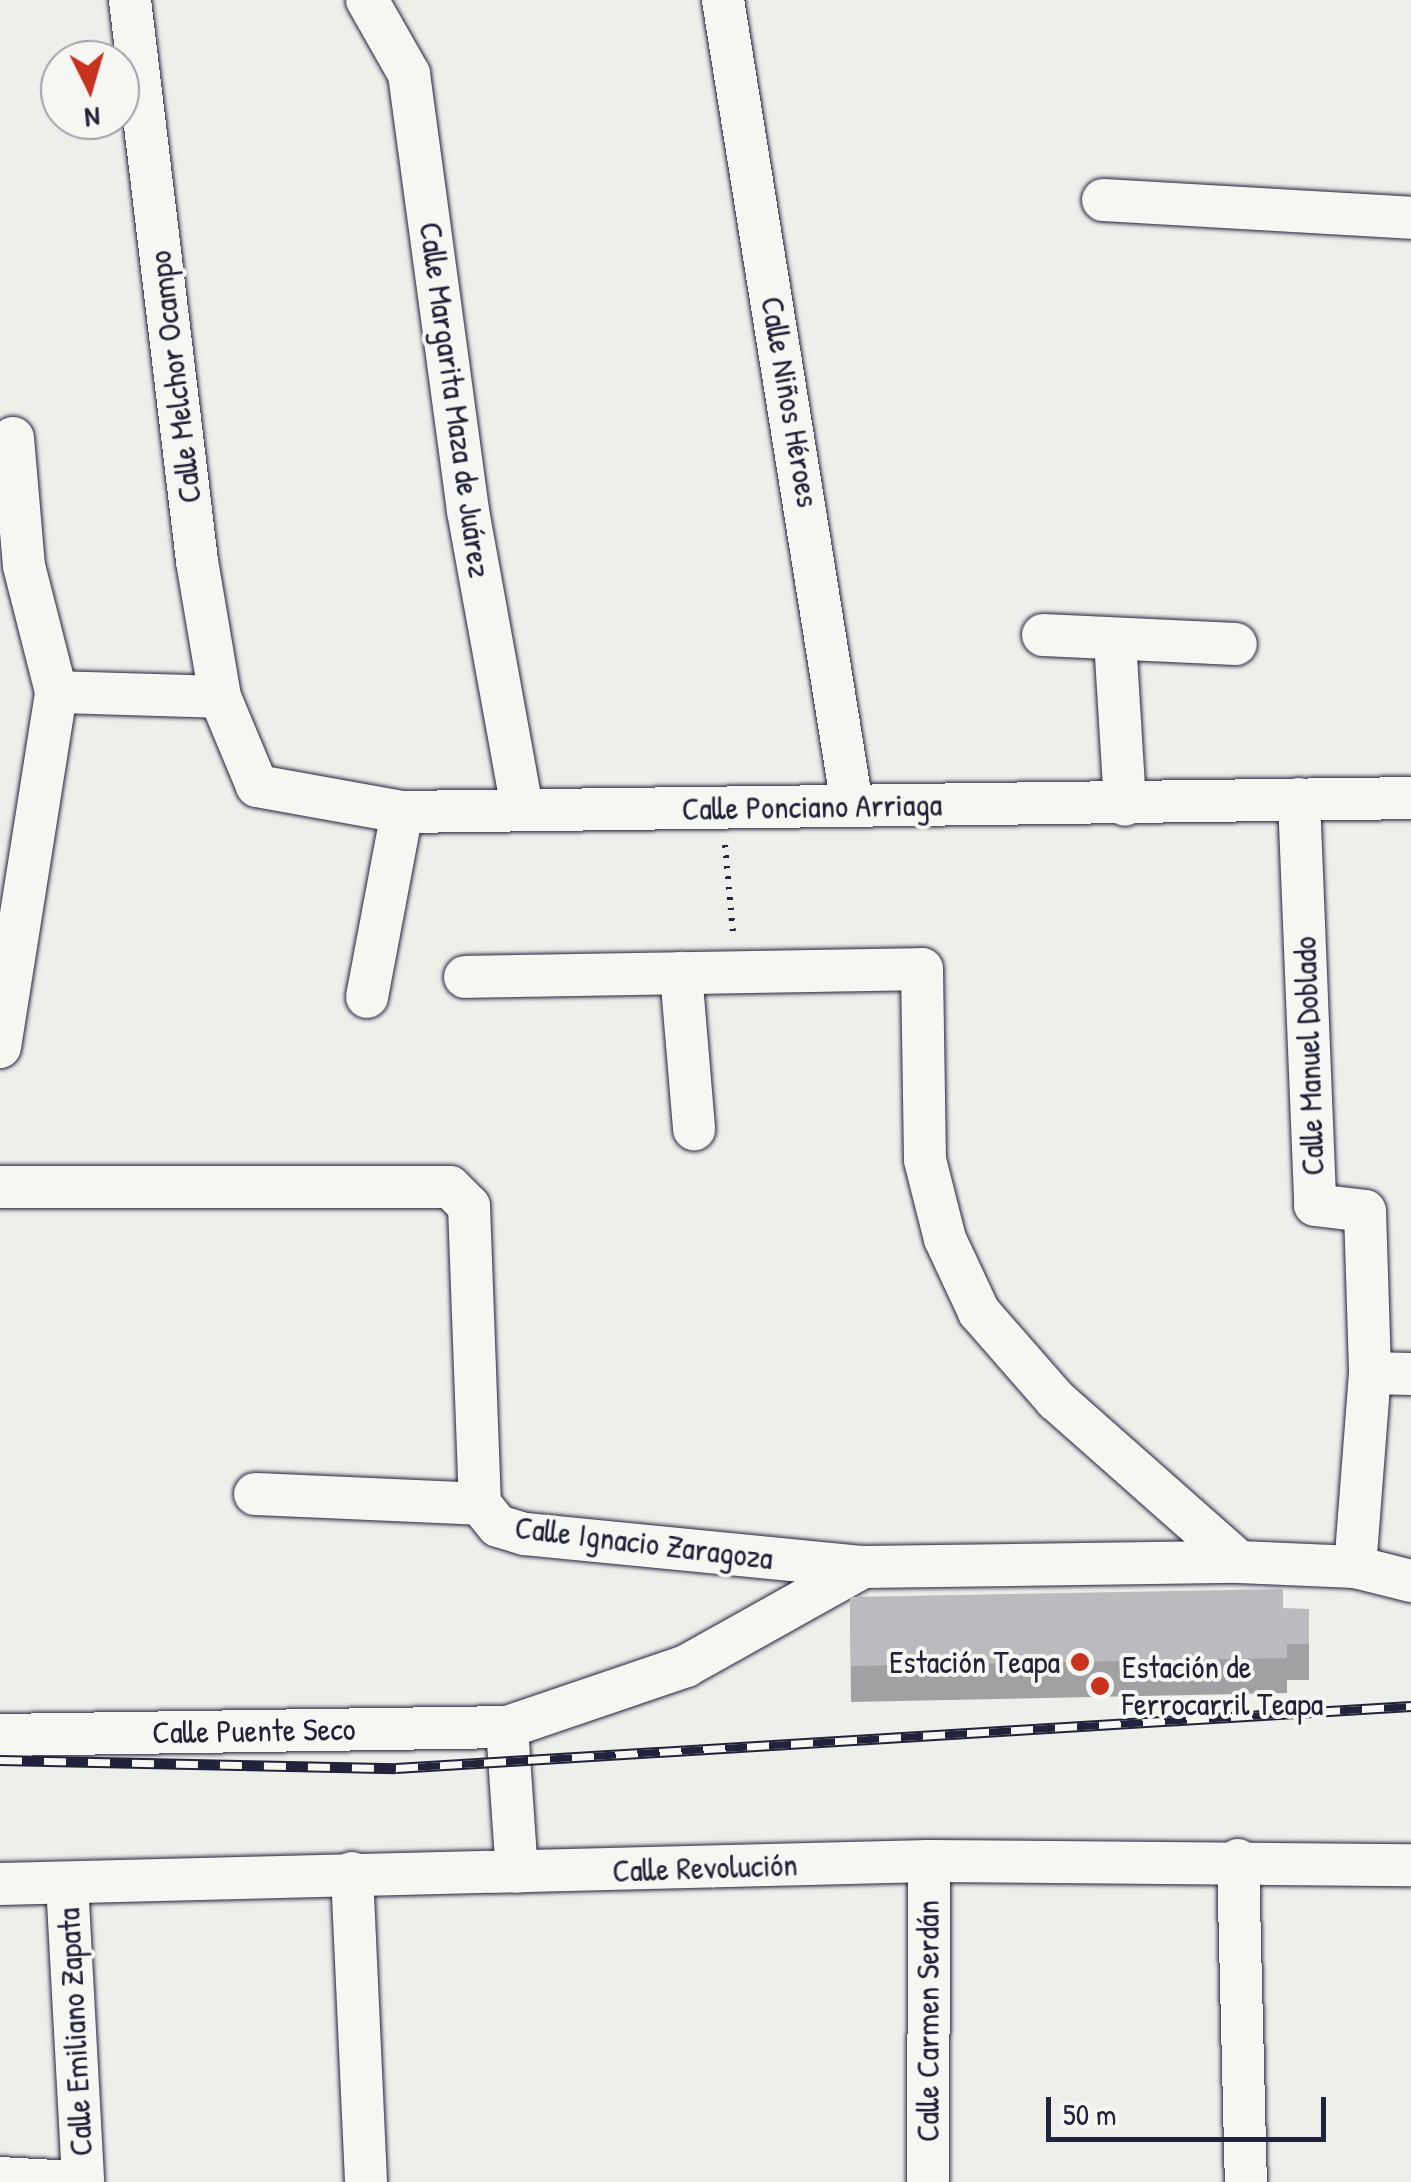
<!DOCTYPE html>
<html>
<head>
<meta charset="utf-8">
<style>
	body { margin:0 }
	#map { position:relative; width:1411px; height:2182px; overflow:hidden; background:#eeeeeb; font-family:"Patrick Hand",sans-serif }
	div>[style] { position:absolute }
	.path>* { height:6px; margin-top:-3px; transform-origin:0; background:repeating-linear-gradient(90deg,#22223b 0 2.5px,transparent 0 10.5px) }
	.roads { filter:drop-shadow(0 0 2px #22223b) drop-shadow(0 0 2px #22223b) }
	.minor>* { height:42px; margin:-21px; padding:0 21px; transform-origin:21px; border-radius:21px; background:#f6f6f2 }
	.rail>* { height:11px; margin-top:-5.5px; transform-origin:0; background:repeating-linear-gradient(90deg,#f6f6f2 0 22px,#22223b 0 44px); box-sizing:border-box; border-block:2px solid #22223b }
	.wall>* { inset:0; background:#a1a1a4 }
	.building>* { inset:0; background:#bbbbbf }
	.dots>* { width:28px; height:28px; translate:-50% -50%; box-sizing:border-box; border:5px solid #f6f6f2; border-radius:50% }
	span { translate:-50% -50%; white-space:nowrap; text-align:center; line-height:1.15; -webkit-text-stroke:8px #f6f6f2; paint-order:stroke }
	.street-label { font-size:32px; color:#22223b }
	.poi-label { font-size:32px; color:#22223b }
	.right { translate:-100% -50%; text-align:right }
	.left { translate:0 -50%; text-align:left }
	.north { position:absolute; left:40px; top:40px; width:100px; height:100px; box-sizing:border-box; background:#f6f6f2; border:2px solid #a1a1a9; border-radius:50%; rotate:175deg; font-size:28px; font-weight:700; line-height:40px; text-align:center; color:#22223b }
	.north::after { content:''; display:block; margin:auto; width:35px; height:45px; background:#c8321e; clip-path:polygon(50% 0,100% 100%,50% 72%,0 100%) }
	.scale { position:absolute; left:1046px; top:2097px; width:280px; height:45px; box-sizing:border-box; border:5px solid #22223b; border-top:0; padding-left:12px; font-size:30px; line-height:35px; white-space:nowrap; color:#22223b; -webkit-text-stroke:8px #f6f6f2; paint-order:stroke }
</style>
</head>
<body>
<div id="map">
	<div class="path">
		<div style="left:725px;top:845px;width:88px;rotate:84.8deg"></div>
	</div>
	<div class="roads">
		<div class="minor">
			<div style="left:130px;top:0;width:565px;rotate:83.19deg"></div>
			<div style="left:197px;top:561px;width:138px;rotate:80.4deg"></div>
			<div style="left:220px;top:697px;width:96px;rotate:67.4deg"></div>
			<div style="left:257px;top:786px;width:147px;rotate:10.2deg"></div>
			<div style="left:402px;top:812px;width:1009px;rotate:-0.79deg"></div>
			<div style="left:367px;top:0;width:85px;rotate:60.4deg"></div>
			<div style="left:409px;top:74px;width:441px;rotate:82.3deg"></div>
			<div style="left:468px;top:511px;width:303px;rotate:79.7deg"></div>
			<div style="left:723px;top:0;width:815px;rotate:80.9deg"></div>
			<div style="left:1103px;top:200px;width:309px;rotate:3.3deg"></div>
			<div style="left:13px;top:438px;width:128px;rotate:85.1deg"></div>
			<div style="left:24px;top:566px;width:130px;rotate:75.7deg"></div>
			<div style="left:1043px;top:635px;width:193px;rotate:2.7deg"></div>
			<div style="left:1115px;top:640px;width:165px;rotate:86.5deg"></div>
			<div style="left:1299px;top:799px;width:406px;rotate:87.7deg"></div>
			<div style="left:1315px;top:1205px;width:50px;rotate:6.8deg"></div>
			<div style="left:1365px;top:1211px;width:162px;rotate:88.2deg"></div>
			<div style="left:1370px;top:1373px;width:195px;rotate:94.4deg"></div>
			<div style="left:681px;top:973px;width:157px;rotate:85.2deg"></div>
			<div style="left:465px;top:977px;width:457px;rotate:-1deg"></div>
			<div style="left:922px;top:969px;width:191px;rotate:89.1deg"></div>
			<div style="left:925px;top:1160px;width:81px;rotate:75.8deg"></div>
			<div style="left:945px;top:1239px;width:81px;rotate:65deg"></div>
			<div style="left:979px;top:1312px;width:117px;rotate:48.8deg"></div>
			<div style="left:1056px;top:1400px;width:244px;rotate:41.5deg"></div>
			<div style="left:367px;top:997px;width:188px;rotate:-79.3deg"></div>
			<div style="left:0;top:1047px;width:359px;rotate:-81deg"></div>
			<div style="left:56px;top:692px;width:164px;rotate:1.7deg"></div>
			<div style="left:0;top:1187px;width:450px"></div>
			<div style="left:450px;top:1187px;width:27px;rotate:45deg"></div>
			<div style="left:469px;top:1206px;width:298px;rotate:87.9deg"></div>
			<div style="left:480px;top:1504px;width:28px;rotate:51deg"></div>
			<div style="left:498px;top:1526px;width:28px;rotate:17deg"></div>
			<div style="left:525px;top:1534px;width:340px;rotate:5.6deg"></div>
			<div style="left:863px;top:1567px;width:376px;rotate:-0.8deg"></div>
			<div style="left:1239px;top:1562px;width:116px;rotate:2.5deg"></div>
			<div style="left:1355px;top:1567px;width:58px;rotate:14deg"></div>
			<div style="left:1370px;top:1373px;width:41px;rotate:1.4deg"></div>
			<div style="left:255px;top:1494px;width:225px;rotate:2.5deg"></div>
			<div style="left:507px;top:1727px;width:145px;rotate:86.1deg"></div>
			<div style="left:0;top:1735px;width:507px;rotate:-0.9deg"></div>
			<div style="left:507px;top:1727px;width:189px;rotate:-18.8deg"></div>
			<div style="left:686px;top:1666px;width:203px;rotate:-29.2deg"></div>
			<div style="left:1238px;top:1860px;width:322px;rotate:88.6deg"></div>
			<div style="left:352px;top:1873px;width:309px;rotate:87.4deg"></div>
			<div style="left:67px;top:1883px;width:299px;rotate:86.9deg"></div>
			<div style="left:0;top:1884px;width:929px;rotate:-1.42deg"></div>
			<div style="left:929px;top:1861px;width:482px;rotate:0.5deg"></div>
			<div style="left:0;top:2178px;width:75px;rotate:3.1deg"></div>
			<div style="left:928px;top:2182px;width:321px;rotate:-89.8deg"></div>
		</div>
	</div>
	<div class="rail">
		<div style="left:0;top:1760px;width:396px;rotate:1.2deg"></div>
		<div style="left:396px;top:1768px;width:1017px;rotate:-3.5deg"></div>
	</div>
	<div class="wall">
		<div style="clip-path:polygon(850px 1597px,1309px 1609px,1309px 1680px,1287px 1680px,1287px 1693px,851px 1702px)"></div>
	</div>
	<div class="building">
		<div style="clip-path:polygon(1283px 1589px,1283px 1609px,1309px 1609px,1309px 1644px,1287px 1644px,1287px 1658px,851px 1666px,850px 1597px)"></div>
	</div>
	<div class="dots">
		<div style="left:1080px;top:1662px;background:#c8321e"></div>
		<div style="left:1100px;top:1686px;background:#c8321e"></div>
	</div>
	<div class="street-label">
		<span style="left:175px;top:377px;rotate:-97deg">Calle Melchor Ocampo</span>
		<span style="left:455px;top:400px;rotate:82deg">Calle Margarita Maza de Juárez</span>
		<span style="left:790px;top:402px;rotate:80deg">Calle Niños Héroes</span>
		<span style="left:812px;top:807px;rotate:-1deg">Calle Ponciano Arriaga</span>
		<span style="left:1309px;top:1056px;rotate:-92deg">Calle Manuel Doblado</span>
		<span style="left:644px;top:1543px;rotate:7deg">Calle Ignacio Zaragoza</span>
		<span style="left:254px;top:1731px;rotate:-1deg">Calle Puente Seco</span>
		<span style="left:705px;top:1868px;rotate:-2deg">Calle Revolución</span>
		<span style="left:928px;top:2021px;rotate:-90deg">Calle Carmen Serdán</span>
		<span style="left:75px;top:2032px;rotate:-93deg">Calle Emiliano Zapata</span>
	</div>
	<div class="poi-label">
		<span class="right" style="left:1060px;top:1662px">Estación Teapa</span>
		<span class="left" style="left:1122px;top:1686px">Estación de<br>Ferrocarril Teapa</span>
	</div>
	<div class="north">N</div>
	<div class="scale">50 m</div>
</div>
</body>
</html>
